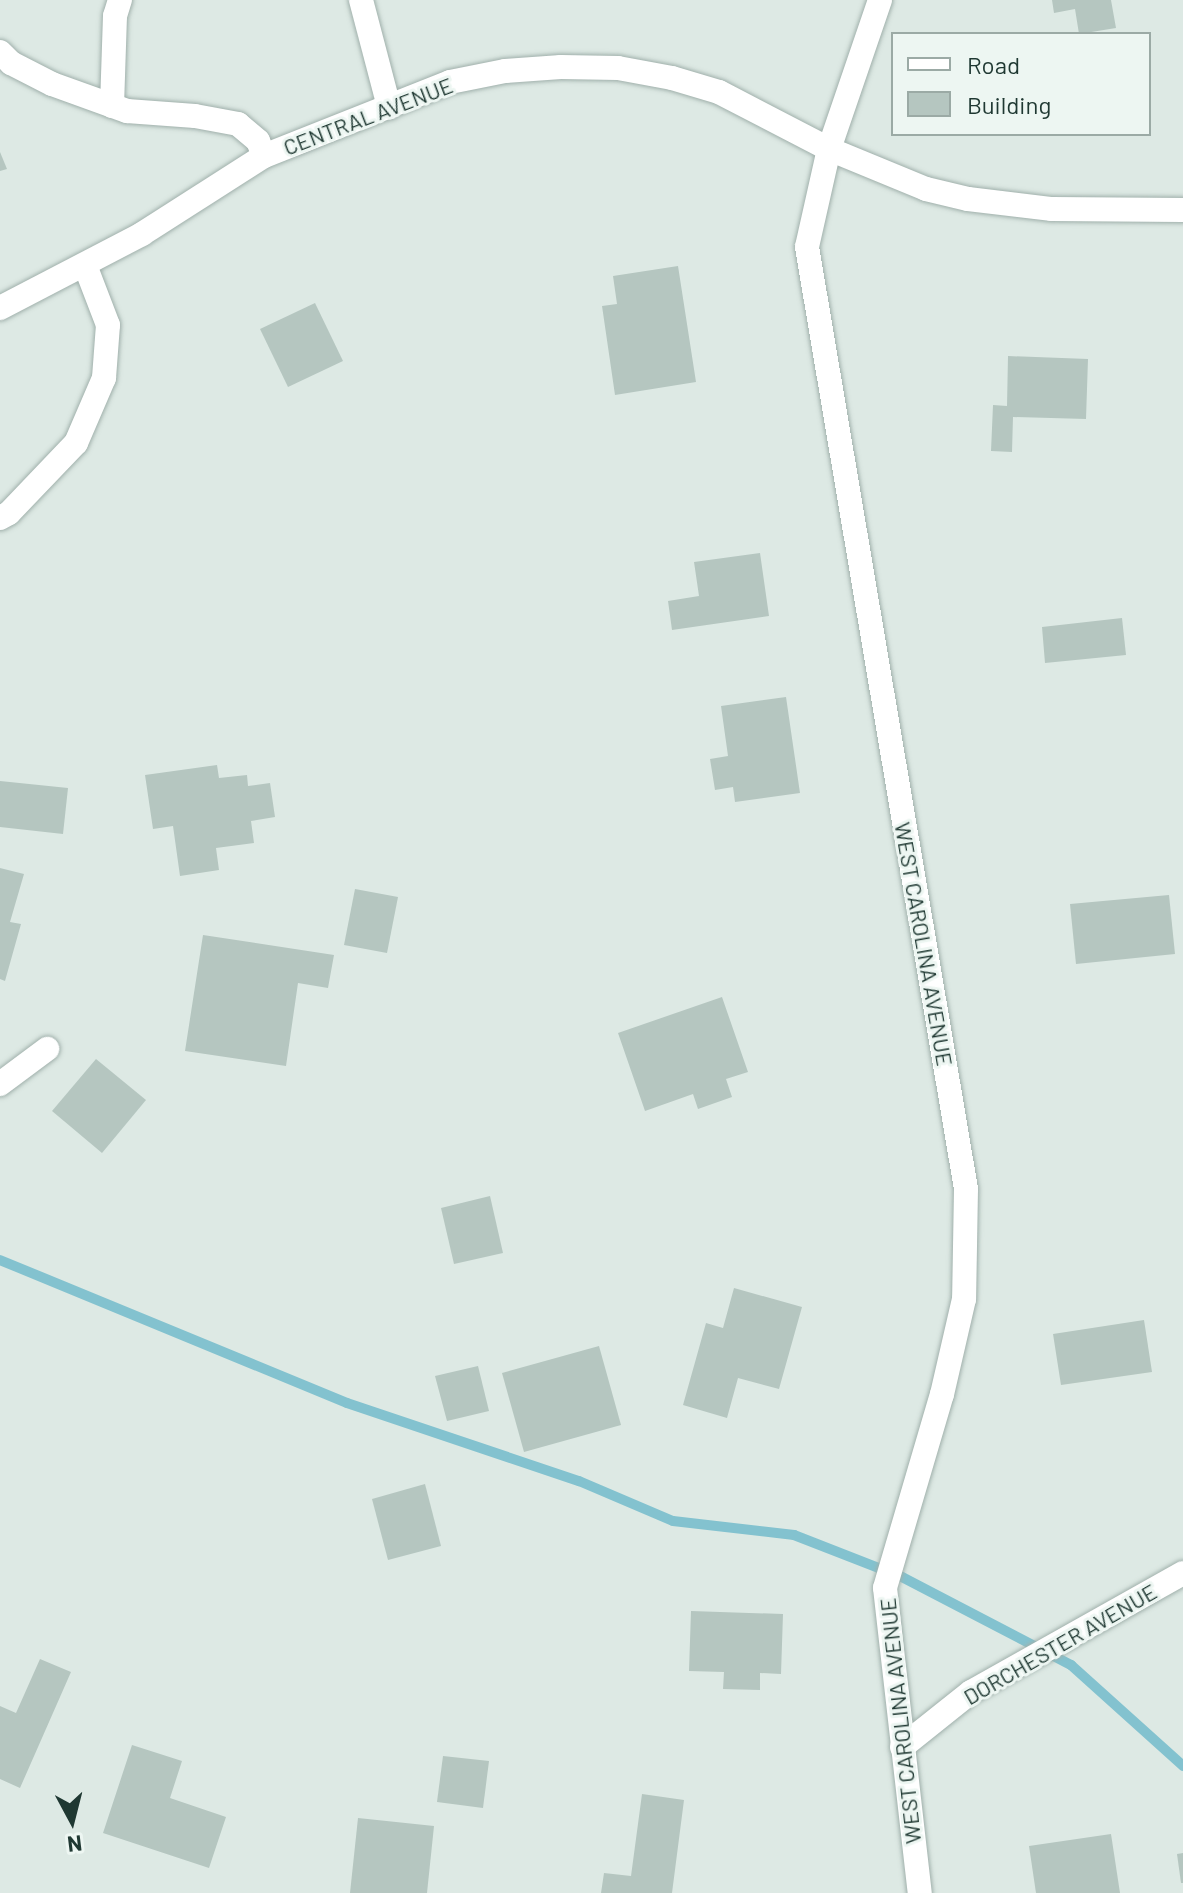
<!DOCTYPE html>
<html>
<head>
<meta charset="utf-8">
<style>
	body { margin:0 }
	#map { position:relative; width:1183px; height:1893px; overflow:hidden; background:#dde9e4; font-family:Barlow,sans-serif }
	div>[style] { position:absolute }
	.stream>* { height:10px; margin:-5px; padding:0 5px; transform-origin:5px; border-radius:5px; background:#83c2cf }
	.building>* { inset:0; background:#b5c6c0 }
	.roads { filter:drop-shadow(0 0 2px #a0b0ab) drop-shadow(0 0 2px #a0b0ab) }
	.minor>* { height:24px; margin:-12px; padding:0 12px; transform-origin:12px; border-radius:12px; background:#fff }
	span { translate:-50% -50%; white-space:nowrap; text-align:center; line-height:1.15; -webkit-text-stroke:6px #edf6f2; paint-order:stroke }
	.street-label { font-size:22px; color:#1f3832 }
	.legend { position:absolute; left:891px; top:32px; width:260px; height:104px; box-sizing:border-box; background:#edf6f2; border:2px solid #9baaa5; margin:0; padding:10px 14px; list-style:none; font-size:24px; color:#1f3832 }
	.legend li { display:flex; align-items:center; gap:16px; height:40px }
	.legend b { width:40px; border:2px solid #9baaa5 }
	.north { position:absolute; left:32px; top:1781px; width:80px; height:80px; -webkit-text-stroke:6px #edf6f2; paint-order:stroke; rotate:173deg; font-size:22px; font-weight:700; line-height:32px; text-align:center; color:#1f3832 }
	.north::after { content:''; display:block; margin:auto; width:28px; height:36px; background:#1f3832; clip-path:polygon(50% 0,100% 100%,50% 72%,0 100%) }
</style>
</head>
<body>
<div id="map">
	<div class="stream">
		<div style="left:0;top:1260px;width:375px;rotate:22.4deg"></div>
		<div style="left:347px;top:1403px;width:245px;rotate:18.6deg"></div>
		<div style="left:579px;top:1481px;width:102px;rotate:23.1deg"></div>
		<div style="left:673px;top:1521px;width:122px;rotate:6.6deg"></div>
		<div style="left:794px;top:1535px;width:116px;rotate:21.3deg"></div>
		<div style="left:902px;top:1577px;width:191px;rotate:27.5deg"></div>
		<div style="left:1071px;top:1665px;width:151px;rotate:42deg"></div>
	</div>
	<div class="building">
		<div style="clip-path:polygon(1052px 0,1111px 0,1116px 28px,1079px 34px,1075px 9px,1054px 13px)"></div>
		<div style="clip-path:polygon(0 152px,7px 169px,0 171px)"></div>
		<div style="clip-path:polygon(678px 266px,696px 382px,615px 395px,602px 306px,617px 304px,613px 276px)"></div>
		<div style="clip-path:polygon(315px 303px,343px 361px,288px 387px,260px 329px)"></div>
		<div style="clip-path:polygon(1008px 356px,1088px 359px,1086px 419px,1013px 417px,1012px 452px,991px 451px,993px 405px,1007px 406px)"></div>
		<div style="clip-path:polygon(760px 553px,769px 616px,672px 630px,668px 601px,699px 596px,694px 562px)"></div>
		<div style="clip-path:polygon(1122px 618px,1126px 655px,1045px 663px,1042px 627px)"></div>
		<div style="clip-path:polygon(786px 697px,800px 793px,735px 802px,733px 787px,715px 790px,710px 759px,728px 756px,721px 706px)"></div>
		<div style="clip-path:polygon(217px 765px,219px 778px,247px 775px,248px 786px,270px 783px,275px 817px,251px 821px,254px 843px,216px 848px,219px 870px,180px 876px,173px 826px,153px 829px,145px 775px)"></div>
		<div style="clip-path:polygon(0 781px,68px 788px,63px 834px,0 827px)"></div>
		<div style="clip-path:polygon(0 868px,24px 874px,10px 922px,21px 924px,5px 981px,0 979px)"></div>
		<div style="clip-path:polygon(355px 889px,398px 897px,387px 953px,344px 945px)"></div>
		<div style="clip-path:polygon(1169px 895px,1175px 954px,1076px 964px,1070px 904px)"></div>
		<div style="clip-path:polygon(203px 935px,334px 955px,328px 988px,298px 983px,286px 1066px,185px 1051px)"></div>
		<div style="clip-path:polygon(722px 997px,748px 1072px,726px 1079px,732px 1097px,698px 1109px,693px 1094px,645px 1111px,618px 1033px)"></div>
		<div style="clip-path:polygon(96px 1059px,146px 1100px,102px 1153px,52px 1111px)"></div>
		<div style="clip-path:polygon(490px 1196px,503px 1253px,454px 1264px,441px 1208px)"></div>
		<div style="clip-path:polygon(734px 1288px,802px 1307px,779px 1389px,738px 1378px,727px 1418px,683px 1405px,706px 1323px,723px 1328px)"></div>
		<div style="clip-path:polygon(1144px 1320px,1152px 1372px,1061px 1385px,1053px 1334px)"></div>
		<div style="clip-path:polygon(599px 1346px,621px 1425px,524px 1452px,502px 1373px)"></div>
		<div style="clip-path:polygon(478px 1366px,489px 1411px,447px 1421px,435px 1376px)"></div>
		<div style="clip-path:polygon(425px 1484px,441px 1546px,388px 1560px,372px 1499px)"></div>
		<div style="clip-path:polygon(691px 1611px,783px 1614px,781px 1674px,760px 1673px,760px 1690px,723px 1689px,724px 1672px,689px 1671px)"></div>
		<div style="clip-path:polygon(40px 1659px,71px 1672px,20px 1788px,0 1779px,0 1706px,16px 1713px)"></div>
		<div style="clip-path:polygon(132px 1745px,182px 1761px,170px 1798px,226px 1817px,209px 1868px,103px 1833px)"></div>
		<div style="clip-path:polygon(443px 1756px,489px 1761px,483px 1808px,437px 1802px)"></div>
		<div style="clip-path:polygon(642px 1794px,684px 1800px,672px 1893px,601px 1893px,604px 1873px,631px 1876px)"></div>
		<div style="clip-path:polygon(358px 1818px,434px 1826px,427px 1893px,350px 1893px)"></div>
		<div style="clip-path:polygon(1111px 1834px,1120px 1893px,1036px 1893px,1029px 1846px)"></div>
		<div style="clip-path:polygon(1183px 1853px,1183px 1883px,1181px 1883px,1177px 1854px)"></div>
	</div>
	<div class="roads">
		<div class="minor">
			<div style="left:361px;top:0;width:111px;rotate:75.3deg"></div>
			<div style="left:880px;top:0;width:157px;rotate:108.9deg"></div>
			<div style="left:829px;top:149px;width:100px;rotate:102.7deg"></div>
			<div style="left:807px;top:247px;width:955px;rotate:80.42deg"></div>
			<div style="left:966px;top:1189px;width:110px;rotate:91deg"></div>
			<div style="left:964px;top:1299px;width:98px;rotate:103deg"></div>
			<div style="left:942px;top:1394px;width:202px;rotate:106.4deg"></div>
			<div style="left:885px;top:1588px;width:307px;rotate:83.5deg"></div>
			<div style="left:0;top:52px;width:16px;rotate:45deg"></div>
			<div style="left:11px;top:63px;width:46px;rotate:27.1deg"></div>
			<div style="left:52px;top:84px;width:80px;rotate:19.8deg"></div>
			<div style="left:127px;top:111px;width:68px;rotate:4.2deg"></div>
			<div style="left:195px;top:116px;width:44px;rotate:10.5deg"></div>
			<div style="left:238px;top:124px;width:26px;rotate:40deg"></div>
			<div style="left:258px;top:141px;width:16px;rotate:68deg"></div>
			<div style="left:112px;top:106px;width:90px;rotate:-88.1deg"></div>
			<div style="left:115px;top:16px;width:17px;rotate:-73deg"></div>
			<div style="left:0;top:308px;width:160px;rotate:-27.5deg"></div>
			<div style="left:142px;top:234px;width:145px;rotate:-32.6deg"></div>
			<div style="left:264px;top:156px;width:200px;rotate:-21.7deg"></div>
			<div style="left:450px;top:82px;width:56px;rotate:-11.3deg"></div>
			<div style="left:505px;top:71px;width:56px;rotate:-4.1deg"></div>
			<div style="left:561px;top:67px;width:57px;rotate:1deg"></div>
			<div style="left:618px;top:68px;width:55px;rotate:10.5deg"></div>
			<div style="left:672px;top:78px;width:49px;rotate:16.6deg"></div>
			<div style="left:719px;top:92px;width:124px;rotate:27.4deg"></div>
			<div style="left:829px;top:149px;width:105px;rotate:22.4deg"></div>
			<div style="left:926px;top:189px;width:43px;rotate:13.4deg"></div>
			<div style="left:968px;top:199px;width:85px;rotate:6.8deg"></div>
			<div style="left:1052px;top:209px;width:131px;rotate:0.4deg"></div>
			<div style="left:0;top:518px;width:10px;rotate:-29deg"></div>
			<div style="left:9px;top:513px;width:97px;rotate:-46.3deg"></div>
			<div style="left:76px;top:443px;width:71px;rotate:-66.7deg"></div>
			<div style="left:104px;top:378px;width:53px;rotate:-85.7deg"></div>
			<div style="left:108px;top:325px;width:64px;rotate:-111deg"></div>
			<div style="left:0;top:1084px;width:59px;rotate:-36.7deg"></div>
			<div style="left:902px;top:1747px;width:88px;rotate:-38.6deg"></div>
			<div style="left:971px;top:1692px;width:243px;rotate:-29.3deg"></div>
		</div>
	</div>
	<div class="street-label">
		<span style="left:368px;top:116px;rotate:-21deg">CENTRAL AVENUE</span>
		<span style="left:924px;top:944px;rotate:80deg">WEST CAROLINA AVENUE</span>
		<span style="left:1060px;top:1644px;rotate:-30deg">DORCHESTER AVENUE</span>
		<span style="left:900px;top:1721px;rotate:-96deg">WEST CAROLINA AVENUE</span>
	</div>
	<ul class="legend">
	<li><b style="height:10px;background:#fff"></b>Road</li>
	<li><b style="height:22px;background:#b5c6c0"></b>Building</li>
	</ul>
	<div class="north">N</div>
</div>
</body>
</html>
